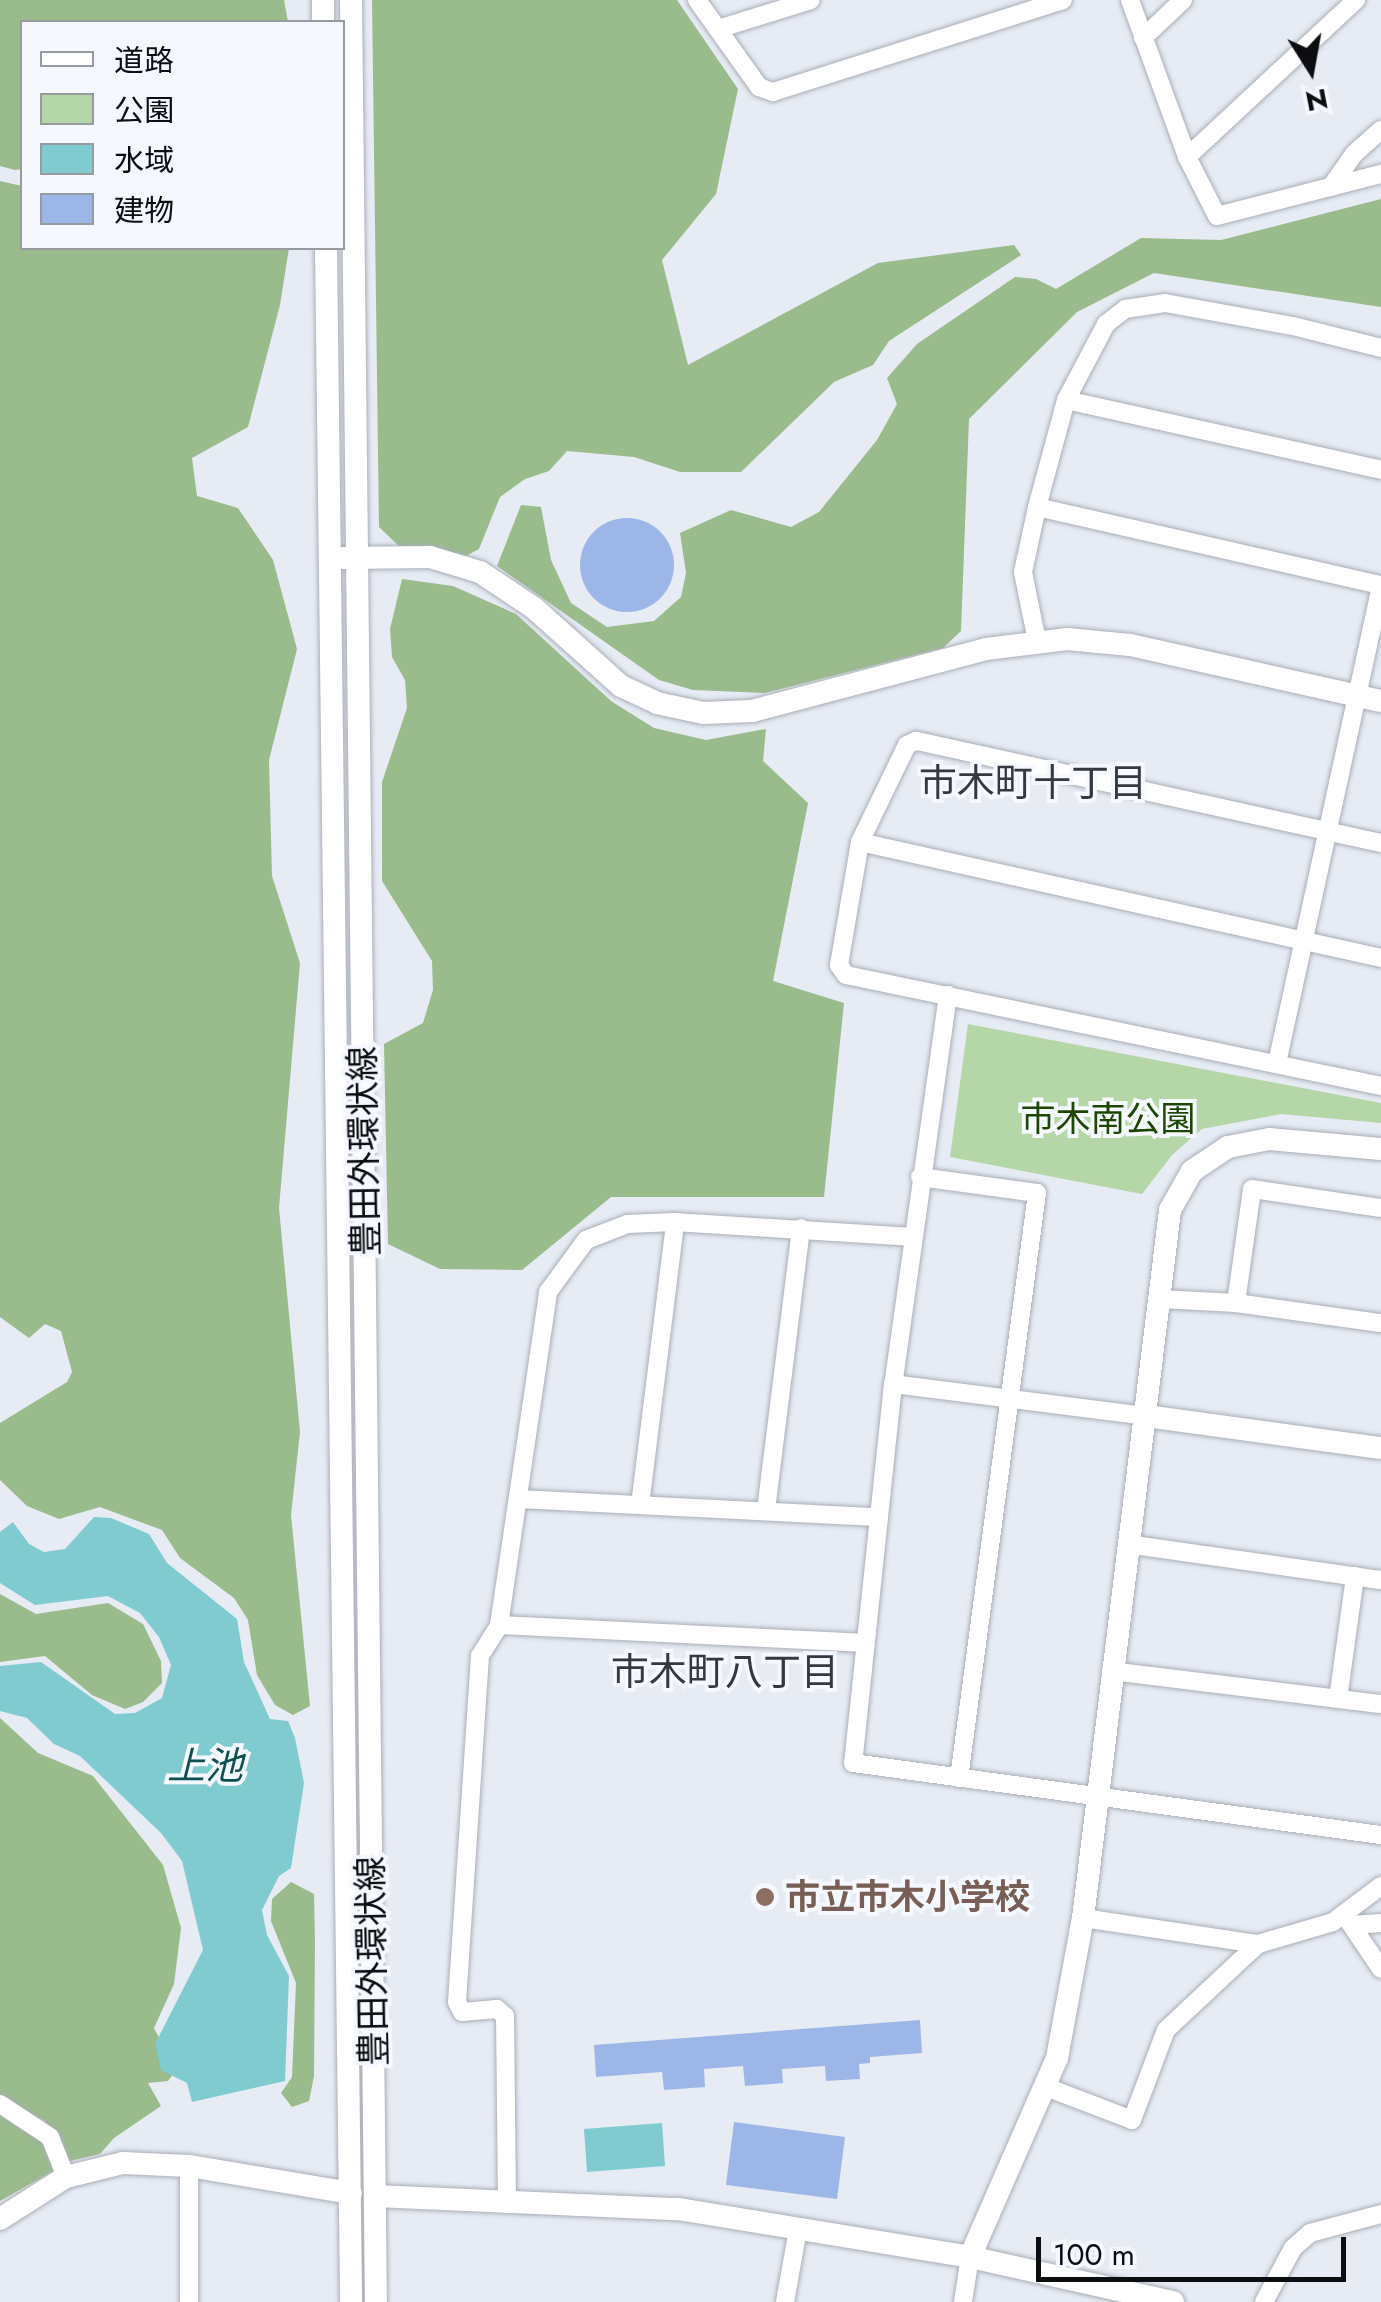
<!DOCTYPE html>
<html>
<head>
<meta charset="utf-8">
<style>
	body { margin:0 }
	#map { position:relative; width:1381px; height:2302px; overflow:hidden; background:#e6ebf4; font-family:Jost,"Noto Sans JP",sans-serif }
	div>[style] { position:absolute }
	.green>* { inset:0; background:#b5d6a7 }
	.forest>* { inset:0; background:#9abb8c }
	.water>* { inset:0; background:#7fcbd0 }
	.building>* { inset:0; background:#9cb7e7 }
	.round { border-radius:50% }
	.roads { filter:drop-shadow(0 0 2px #a9aeb7) drop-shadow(0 0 2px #a9aeb7) }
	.minor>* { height:18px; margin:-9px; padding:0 9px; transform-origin:9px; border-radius:9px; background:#fff }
	.tertiary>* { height:22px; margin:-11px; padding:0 11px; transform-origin:11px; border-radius:11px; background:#fff }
	.dots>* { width:28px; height:28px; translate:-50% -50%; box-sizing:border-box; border:5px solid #f5f8fe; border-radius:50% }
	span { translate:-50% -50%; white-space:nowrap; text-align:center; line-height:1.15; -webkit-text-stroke:8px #f5f8fe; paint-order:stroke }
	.park-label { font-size:35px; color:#1d4701 }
	.street-label { font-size:35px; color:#0b0d10 }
	.education-label { font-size:35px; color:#785e54; font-weight:700 }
	.left { translate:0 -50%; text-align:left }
	.neighbourhood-label { font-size:38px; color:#34383f }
	.water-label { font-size:38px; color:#0c5055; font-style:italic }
	.legend { position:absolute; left:20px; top:20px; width:325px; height:230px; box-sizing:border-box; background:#f5f8fe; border:2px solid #979a9f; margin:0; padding:12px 18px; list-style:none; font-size:30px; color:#0b0d10 }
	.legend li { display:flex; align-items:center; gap:20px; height:50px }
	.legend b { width:50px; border:2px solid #979a9f }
	.north { position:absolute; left:1261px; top:20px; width:100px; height:100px; -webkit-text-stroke:8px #f5f8fe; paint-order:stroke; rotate:169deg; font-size:28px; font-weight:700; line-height:40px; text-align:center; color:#0b0d10 }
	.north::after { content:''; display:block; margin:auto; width:35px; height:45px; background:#0b0d10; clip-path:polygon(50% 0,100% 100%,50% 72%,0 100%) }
	.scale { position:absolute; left:1036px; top:2237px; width:310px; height:45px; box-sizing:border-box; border:5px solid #0b0d10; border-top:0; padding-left:12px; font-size:30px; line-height:35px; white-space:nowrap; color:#0b0d10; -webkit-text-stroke:8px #f5f8fe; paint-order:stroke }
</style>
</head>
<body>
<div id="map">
	<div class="green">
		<div style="clip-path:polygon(968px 1024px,1381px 1103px,1381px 1123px,1281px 1114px,1202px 1129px,1172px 1155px,1142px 1194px,950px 1157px)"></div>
	</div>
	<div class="forest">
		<div style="clip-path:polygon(0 0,284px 0,288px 22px,22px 22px,22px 169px,15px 170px,0 166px)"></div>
		<div style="clip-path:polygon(372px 0,677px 0,738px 89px,716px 194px,662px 260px,688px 365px,878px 263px,1014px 245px,1021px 255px,889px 341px,873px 365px,834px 382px,741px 472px,680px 472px,634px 457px,567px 451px,549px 471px,525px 479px,500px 497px,479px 549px,466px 556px,401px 548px,379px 527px)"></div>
		<div style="clip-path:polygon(0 181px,22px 186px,22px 248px,289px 248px,280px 305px,248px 427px,192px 458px,197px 496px,238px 508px,273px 560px,297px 649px,269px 760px,272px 876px,300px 963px,279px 1208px,300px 1432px,291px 1515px,310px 1706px,293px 1715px,275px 1705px,257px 1675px,248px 1620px,234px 1598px,180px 1558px,162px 1530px,100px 1507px,59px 1519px,27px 1506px,0 1480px,0 1423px,67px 1382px,72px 1372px,61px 1331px,45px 1324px,29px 1338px,0 1317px)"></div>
		<div style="clip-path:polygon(1381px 199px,1381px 307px,1154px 273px,1077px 312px,969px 419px,961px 631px,943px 648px,765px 693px,693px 690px,659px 680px,497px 566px,521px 505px,541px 507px,551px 560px,571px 603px,607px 627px,654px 621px,681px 597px,686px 573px,680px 533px,731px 510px,791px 527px,819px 512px,877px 440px,897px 404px,887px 378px,917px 344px,1015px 277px,1036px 279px,1056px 289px,1141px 238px,1221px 240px)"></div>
		<div style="clip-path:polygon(402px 579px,453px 586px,516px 614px,611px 701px,654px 728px,706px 740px,766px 729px,763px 761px,808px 803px,773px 981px,844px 1003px,824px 1197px,611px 1197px,522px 1270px,440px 1269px,388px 1244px,384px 1044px,423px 1023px,433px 990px,432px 961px,382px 881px,382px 782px,407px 708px,405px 680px,392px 657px,390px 629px)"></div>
		<div style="clip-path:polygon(0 1594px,36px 1614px,108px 1603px,143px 1624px,161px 1661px,162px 1683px,143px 1702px,125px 1709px,92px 1695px,45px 1656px,0 1662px)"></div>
		<div style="clip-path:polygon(0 1718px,38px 1753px,93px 1776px,163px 1865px,181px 1928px,174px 1984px,154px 2028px,176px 2070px,168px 2081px,148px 2083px,161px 2106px,114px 2138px,100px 2154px,70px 2161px,45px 2121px,0 2098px)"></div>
		<div style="clip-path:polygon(291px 1882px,314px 1894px,315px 1941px,314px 2076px,309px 2101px,292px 2107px,281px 2093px,292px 2077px,296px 1983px,271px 1921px,272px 1899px)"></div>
		<div style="clip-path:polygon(0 2110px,48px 2144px,55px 2170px,0 2201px)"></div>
	</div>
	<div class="water">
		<div style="clip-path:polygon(94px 1517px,111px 1518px,149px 1534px,167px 1563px,237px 1619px,244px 1662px,270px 1719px,288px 1721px,295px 1738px,304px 1783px,291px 1868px,279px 1876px,262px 1910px,267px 1935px,289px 1976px,285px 2081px,192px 2102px,187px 2083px,161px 2070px,155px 2044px,203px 1950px,182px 1861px,161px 1833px,80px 1756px,54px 1744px,27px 1718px,0 1711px,0 1666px,41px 1662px,115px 1714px,135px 1713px,162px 1698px,171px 1665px,159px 1637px,140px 1613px,108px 1596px,35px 1605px,0 1583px,0 1532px,13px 1522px,29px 1544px,44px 1552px,65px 1549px)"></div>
		<div style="clip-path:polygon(662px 2123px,665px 2166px,587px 2172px,584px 2129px)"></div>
	</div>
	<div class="building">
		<div class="round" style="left:580px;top:518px;width:94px;height:94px"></div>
		<div style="clip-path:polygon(920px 2020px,922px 2053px,870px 2057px,870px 2063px,859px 2064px,860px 2079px,826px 2081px,825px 2066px,782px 2069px,783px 2083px,745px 2086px,743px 2066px,704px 2069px,705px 2087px,664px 2090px,662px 2072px,596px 2077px,594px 2045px)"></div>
		<div style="clip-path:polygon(734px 2122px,845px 2137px,837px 2199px,726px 2185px)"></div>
	</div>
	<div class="roads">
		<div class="minor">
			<div style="left:697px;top:0;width:107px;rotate:54.5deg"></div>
			<div style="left:759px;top:87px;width:15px;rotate:20deg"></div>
			<div style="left:773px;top:92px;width:304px;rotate:-17.6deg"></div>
			<div style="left:1130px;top:0;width:167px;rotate:70deg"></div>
			<div style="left:1187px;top:157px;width:66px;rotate:63deg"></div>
			<div style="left:1217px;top:216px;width:169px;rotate:-14.4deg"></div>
			<div style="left:718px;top:29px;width:97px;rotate:-17.3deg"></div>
			<div style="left:1143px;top:38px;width:55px;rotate:-43.5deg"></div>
			<div style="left:1187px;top:157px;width:231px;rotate:-42.9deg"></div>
			<div style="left:1331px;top:187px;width:40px;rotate:-55.1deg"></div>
			<div style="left:1354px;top:154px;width:36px;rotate:-42deg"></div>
			<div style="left:1066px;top:400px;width:323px;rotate:12.5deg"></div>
			<div style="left:1037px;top:507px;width:353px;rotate:12.8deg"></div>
			<div style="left:1037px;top:641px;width:70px;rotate:-101.5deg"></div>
			<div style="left:1023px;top:572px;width:66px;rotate:-77.8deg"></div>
			<div style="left:1037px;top:507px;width:111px;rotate:-74.8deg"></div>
			<div style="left:1066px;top:400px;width:86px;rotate:-62.2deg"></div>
			<div style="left:1106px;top:324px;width:24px;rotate:-38deg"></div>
			<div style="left:1125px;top:309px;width:40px;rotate:-8.5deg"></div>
			<div style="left:1165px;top:303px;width:130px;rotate:10.2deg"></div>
			<div style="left:1293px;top:326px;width:91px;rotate:14deg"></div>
			<div style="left:860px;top:842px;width:534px;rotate:12.55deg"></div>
			<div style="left:1381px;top:843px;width:476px;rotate:-167.6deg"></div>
			<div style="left:916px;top:741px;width:10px;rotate:156deg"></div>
			<div style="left:907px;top:745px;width:108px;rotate:115.9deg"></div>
			<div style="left:860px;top:842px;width:125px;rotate:99.7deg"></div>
			<div style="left:839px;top:965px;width:12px;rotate:55deg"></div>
			<div style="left:846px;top:975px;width:546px;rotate:11.72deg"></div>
			<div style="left:948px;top:995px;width:393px;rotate:98deg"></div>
			<div style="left:893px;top:1384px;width:381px;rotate:96deg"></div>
			<div style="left:853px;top:1763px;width:533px;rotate:7.77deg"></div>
			<div style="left:1277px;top:1063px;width:489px;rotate:-77.7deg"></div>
			<div style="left:920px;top:1177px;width:118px;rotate:7.8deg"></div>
			<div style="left:1037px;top:1193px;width:590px;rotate:97.59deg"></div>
			<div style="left:1160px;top:1299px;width:76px;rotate:3deg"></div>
			<div style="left:1236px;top:1303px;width:146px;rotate:7.9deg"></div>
			<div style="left:1236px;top:1303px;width:115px;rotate:-82deg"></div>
			<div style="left:1252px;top:1189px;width:130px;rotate:8.4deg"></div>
			<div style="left:893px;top:1384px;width:255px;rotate:7.2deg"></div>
			<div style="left:518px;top:1499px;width:359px;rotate:2.9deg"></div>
			<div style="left:640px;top:1505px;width:285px;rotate:-82.9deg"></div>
			<div style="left:766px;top:1510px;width:284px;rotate:-82.9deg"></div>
			<div style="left:1127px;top:1544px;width:257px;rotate:8.1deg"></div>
			<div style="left:499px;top:1625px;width:364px;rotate:2.8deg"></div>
			<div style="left:1111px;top:1671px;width:272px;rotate:7deg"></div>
			<div style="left:1338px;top:1699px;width:124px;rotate:-82.1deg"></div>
			<div style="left:1344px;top:1914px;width:66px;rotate:56.1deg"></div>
			<div style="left:1083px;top:1918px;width:177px;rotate:8.5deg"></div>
			<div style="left:1352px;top:1925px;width:29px;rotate:-4deg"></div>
			<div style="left:1046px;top:2087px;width:92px;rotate:21deg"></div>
			<div style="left:1132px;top:2120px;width:96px;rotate:-69.3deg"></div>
			<div style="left:1166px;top:2030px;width:126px;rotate:-43.1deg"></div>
			<div style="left:1258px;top:1944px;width:78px;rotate:-16.3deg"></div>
			<div style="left:1333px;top:1922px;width:60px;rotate:-36.9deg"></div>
			<div style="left:0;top:2104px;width:60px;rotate:33.4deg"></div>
			<div style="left:50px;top:2137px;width:43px;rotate:68.2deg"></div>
			<div style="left:189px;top:2166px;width:136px;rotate:90deg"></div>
			<div style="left:507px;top:2204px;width:188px;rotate:-90.6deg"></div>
			<div style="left:505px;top:2016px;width:11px;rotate:-139deg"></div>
			<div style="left:497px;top:2009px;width:35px;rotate:175deg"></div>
			<div style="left:462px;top:2012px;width:11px;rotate:-117deg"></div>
			<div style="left:457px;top:2002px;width:347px;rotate:-86.2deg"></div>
			<div style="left:480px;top:1656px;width:36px;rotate:-58deg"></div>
			<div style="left:499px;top:1625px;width:337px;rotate:-81.6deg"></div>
			<div style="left:548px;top:1292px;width:64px;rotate:-53.8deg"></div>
			<div style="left:586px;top:1240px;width:44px;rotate:-21.3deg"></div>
			<div style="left:627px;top:1224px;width:48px;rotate:-2.4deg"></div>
			<div style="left:675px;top:1222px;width:238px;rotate:3.6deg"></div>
			<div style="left:785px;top:2302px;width:74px;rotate:-79.9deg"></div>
			<div style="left:963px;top:2302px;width:46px;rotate:-81.2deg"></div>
			<div style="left:1264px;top:2302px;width:61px;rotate:-61.8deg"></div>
			<div style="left:1293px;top:2248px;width:23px;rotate:-41deg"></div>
			<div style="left:1310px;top:2233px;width:73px;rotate:-15deg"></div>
		</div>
		<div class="tertiary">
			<div style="left:323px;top:0;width:22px;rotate:90deg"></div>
			<div style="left:351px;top:0;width:2302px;rotate:89.38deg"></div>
			<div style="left:326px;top:248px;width:2054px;rotate:89.3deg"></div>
			<div style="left:343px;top:558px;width:87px;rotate:-0.7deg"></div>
			<div style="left:430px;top:557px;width:52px;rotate:16.7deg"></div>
			<div style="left:480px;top:572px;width:65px;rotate:33.7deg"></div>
			<div style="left:534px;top:608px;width:117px;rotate:41.9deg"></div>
			<div style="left:621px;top:686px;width:40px;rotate:25deg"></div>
			<div style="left:657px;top:703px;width:47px;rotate:12.3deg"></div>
			<div style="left:703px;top:713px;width:49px;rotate:-2.3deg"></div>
			<div style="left:752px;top:711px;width:242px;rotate:-14.8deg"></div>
			<div style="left:986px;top:649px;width:82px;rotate:-7deg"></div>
			<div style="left:1067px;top:639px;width:63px;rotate:5.4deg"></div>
			<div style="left:1130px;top:645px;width:257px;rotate:12.6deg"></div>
			<div style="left:1146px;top:1416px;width:237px;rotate:7.8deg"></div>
			<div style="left:375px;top:2196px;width:303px;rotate:2.5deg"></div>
			<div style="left:678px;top:2209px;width:296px;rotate:9.3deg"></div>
			<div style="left:970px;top:2257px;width:208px;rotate:12.5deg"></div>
			<div style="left:0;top:2219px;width:78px;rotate:-32.5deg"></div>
			<div style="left:66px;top:2177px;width:59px;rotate:-13.8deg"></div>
			<div style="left:123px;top:2163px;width:66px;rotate:2.6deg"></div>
			<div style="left:189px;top:2166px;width:164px;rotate:9.5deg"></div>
			<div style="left:970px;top:2257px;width:217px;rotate:-66.4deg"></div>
			<div style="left:1057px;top:2058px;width:142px;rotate:-79.5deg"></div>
			<div style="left:1083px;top:1918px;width:713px;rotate:-82.99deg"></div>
			<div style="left:1170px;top:1210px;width:45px;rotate:-60.6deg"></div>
			<div style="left:1192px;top:1171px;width:43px;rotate:-33.7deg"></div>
			<div style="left:1228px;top:1147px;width:42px;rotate:-11deg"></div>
			<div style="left:1269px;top:1139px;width:112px;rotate:5.1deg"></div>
		</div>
	</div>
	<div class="dots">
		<div style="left:765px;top:1897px;background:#8d6e63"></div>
	</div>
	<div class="park-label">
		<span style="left:1108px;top:1119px">市木南公園</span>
	</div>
	<div class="street-label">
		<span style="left:364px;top:1151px;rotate:-91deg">豊田外環状線</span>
		<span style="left:372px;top:1961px;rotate:-91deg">豊田外環状線</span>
	</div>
	<div class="education-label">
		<span class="left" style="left:785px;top:1897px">市立市木小学校</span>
	</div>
	<div class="neighbourhood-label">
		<span style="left:1033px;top:783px">市木町十丁目</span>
		<span style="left:725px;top:1672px">市木町八丁目</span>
	</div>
	<div class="water-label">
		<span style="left:205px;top:1766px">上池</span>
	</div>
	<ul class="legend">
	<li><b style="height:12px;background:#fff"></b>道路</li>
	<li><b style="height:28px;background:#b5d6a7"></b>公園</li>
	<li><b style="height:28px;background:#7fcbd0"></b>水域</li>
	<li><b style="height:28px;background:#9cb7e7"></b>建物</li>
	</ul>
	<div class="north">N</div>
	<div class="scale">100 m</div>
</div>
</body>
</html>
